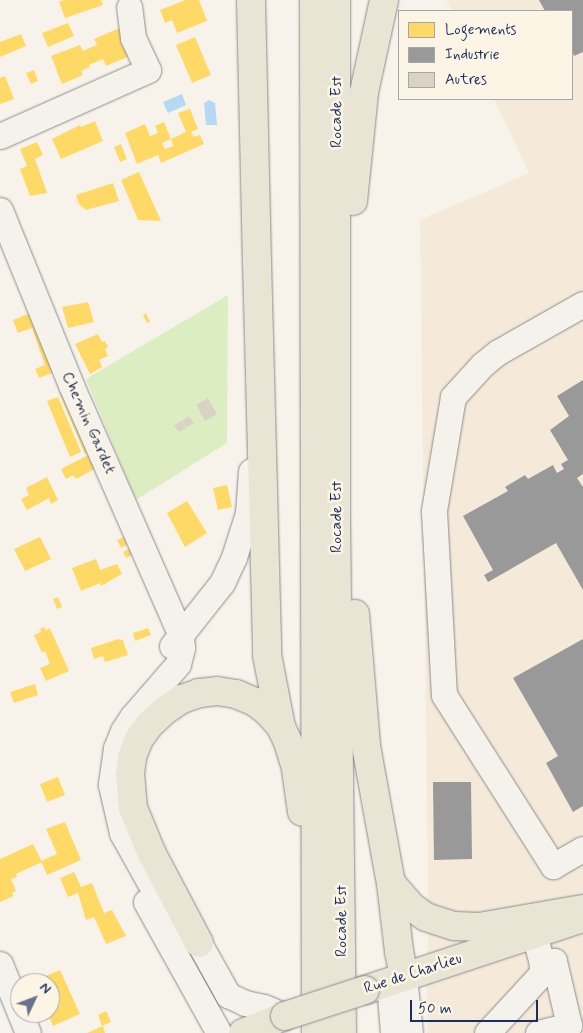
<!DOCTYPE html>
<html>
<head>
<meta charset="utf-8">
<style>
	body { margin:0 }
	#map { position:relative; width:583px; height:1033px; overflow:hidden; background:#f7f3ea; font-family:Mynerve,sans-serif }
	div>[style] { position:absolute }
	.built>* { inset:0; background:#f5ead9 }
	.green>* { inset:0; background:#dcedc2 }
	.water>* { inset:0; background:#b7d8f4 }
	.homes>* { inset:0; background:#ffd966 }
	.industry>* { inset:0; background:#999 }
	.building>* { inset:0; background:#dbd2c6 }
	.roads { filter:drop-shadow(0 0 1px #8a8c91) drop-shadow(0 0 1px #8a8c91) }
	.minor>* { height:25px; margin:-12.5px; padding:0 12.5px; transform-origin:12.5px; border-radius:12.5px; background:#f5f2ec }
	.major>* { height:28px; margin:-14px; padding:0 14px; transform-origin:14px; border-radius:14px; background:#e9e5d5 }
	.highway>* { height:28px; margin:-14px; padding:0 14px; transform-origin:14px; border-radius:14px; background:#e9e5d5 }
	.bridges { filter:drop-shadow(0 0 1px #8a8c91) drop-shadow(0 0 1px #8a8c91) }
	.major-bridge>* { height:28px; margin:-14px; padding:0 14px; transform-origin:14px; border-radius:14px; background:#e9e5d5 }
	span { translate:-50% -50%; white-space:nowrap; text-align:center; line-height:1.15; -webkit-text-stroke:5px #fcf5e5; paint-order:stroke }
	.street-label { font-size:16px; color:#1b2f5e }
	.legend { position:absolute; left:398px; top:10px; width:175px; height:90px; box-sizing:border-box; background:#fcf5e5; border:1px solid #a2a6af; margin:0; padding:6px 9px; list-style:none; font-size:15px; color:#1b2f5e }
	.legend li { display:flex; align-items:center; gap:10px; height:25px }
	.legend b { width:25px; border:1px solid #a2a6af }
	.north { position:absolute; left:10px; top:973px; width:50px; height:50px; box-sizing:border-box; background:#fcf5e5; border:1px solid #a2a6af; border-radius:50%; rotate:47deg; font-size:14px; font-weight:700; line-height:20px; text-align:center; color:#1b2f5e }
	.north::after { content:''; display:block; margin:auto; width:18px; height:22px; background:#68748f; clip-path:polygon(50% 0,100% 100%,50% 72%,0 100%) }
	.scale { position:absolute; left:410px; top:1000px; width:128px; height:22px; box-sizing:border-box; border:2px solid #1b2f5e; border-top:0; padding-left:6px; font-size:15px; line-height:18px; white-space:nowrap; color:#1b2f5e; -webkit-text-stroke:4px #fcf5e5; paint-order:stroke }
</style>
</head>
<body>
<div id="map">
	<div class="built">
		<div style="clip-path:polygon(446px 0,583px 0,583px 1033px,427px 1033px,428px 880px,420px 220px,529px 173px,494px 99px,572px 99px,572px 11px,452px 11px)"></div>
	</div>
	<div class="green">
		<div style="clip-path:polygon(228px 295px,227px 443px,136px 500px,86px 379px)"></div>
	</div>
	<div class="water">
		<div style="clip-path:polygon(182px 94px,186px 105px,168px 113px,163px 102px)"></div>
		<div style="clip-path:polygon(209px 100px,215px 103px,217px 125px,206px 125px,204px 103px)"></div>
	</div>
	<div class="homes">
		<div style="clip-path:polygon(64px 0,101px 0,103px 5px,65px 18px,59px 2px)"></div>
		<div style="clip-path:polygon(186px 0,199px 0,207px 21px,177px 33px,172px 20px,165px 23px,160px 10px)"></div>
		<div style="clip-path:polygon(68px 23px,74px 36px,48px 47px,42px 33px)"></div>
		<div style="clip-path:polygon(122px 27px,132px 55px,106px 66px,103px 59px,89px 65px,90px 67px,81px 71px,83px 75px,62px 84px,51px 56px,80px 45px,83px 51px,97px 45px,94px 39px)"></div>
		<div style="clip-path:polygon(21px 34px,26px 46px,0 57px,0 42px)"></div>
		<div style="clip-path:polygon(195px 37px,211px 75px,192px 83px,176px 45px)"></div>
		<div style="clip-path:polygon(34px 70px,38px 81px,31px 84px,26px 73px)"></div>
		<div style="clip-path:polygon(5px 76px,14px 99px,0 104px,0 78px)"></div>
		<div style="clip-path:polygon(190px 109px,198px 129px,191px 132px,194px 137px,200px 135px,204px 144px,161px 163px,158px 155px,137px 164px,125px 133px,145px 124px,150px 136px,158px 133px,155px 126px,164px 122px,171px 139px,162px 143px,165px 149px,173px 146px,171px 139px,186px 132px,178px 113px)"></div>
		<div style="clip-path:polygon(95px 121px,103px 141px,61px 159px,52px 139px,80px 125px,81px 127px)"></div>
		<div style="clip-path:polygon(37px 142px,43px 155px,35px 159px,47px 193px,30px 196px,20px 169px,27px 166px,20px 149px)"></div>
		<div style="clip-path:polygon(121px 144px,127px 159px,120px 162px,114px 147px)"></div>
		<div style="clip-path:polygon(139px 172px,161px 221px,138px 220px,136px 215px,121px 180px)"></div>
		<div style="clip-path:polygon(113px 183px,119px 201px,86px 210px,79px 204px,76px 195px)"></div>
		<div style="clip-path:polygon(88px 302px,94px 322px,68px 328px,62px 307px)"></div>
		<div style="clip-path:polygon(37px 310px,55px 372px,39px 378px,35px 369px,45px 365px,32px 328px,18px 333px,13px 320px)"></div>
		<div style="clip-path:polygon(146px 313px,150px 322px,147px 323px,143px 315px)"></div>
		<div style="clip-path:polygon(98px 334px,102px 342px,105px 341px,108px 347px,105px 349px,108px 356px,99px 360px,102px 367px,90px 374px,75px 344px)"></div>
		<div style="clip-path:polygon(68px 389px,93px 450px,85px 454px,59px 392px)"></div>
		<div style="clip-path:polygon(58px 397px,81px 452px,70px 457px,47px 401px)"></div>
		<div style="clip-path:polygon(94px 452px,100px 466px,76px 479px,73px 475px,66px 479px,61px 469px)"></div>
		<div style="clip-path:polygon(47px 477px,58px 500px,51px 504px,49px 498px,27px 510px,21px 499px,29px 495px,26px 488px)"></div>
		<div style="clip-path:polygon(227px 485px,232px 507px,218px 510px,213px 488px)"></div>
		<div style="clip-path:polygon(187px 501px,207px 533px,185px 547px,167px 513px)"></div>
		<div style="clip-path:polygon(40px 537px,51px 559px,25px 571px,14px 549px)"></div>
		<div style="clip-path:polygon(125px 537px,132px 542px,121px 548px,117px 540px)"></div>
		<div style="clip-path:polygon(134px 546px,137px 552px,126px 558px,123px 552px)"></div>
		<div style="clip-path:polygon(96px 559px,100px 570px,117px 564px,122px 574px,101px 586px,100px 583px,81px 591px,72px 568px)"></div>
		<div style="clip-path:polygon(58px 597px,62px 607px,57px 609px,53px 599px)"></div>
		<div style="clip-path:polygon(44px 627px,46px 630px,50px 628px,69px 671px,46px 681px,40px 668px,50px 664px,45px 651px,42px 653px,34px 635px,41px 632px,40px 629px)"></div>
		<div style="clip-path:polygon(148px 628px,151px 635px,135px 641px,133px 633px)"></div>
		<div style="clip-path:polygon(118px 639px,123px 640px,128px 655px,105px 662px,103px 656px,94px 659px,91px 648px)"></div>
		<div style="clip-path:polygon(35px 684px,38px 695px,14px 703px,10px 692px)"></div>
		<div style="clip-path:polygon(58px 777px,65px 795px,47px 802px,40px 784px)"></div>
		<div style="clip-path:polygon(65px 822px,81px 860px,47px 875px,41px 861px,57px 854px,46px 829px)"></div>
		<div style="clip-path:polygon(33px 844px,42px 862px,16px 874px,17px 877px,11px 879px,16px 891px,12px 893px,14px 896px,0 902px,0 859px)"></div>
		<div style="clip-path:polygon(74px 872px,81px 887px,92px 883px,104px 913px,112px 910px,126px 936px,106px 944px,94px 917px,86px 920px,78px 893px,68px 897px,60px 878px)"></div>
		<div style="clip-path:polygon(60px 970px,80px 1014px,53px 1026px,47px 1013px,50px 1013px,50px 983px,34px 981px)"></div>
		<div style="clip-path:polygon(106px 1011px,111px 1022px,102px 1026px,98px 1015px)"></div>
		<div style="clip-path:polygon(103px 1026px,105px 1033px,87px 1033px)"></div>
	</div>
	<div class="industry">
		<div style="clip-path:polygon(539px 0,583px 0,583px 52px,574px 56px,572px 50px,572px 11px,545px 11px)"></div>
		<div style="clip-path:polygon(583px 380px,583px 474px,577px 478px,583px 487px,583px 590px,556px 543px,488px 582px,484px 575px,493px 570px,463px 516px,508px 491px,505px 487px,525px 475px,528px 479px,553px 465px,557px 473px,564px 469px,561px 464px,568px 460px,550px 430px,569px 416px,557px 396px)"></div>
		<div style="clip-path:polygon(583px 639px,583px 806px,573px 812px,546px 763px,558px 756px,513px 678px)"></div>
		<div style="clip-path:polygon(433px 782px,471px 782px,472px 859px,434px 860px)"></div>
	</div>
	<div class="building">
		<div style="clip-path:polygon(208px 398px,217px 414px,205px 421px,196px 405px)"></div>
		<div style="clip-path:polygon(189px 416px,194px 423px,186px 427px,182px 421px)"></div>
		<div style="clip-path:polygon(181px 421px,186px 428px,179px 432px,174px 426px)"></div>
	</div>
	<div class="roads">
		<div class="minor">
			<div style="left:0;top:136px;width:162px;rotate:-24deg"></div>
			<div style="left:148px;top:70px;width:35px;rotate:-115deg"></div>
			<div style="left:133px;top:38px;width:31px;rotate:-97deg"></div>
			<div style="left:0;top:210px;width:189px;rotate:67.9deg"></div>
			<div style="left:71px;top:385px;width:273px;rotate:66.3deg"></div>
			<div style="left:181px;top:635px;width:13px;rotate:86deg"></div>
			<div style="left:182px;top:648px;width:16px;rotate:104deg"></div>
			<div style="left:178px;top:664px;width:70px;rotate:131deg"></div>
			<div style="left:132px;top:717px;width:17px;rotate:123deg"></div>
			<div style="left:123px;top:731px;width:18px;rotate:112deg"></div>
			<div style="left:116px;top:748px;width:37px;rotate:98deg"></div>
			<div style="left:111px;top:785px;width:49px;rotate:77.1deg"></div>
			<div style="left:122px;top:833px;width:68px;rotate:60.8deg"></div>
			<div style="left:155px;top:892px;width:32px;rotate:55deg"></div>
			<div style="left:173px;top:918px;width:36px;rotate:44deg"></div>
			<div style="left:199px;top:943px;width:60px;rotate:60.9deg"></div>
			<div style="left:228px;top:995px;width:19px;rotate:25deg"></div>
			<div style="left:245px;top:1003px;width:19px;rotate:12deg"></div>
			<div style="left:264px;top:1007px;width:23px;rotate:23deg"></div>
			<div style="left:583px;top:304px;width:98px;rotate:150.5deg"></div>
			<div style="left:498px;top:352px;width:19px;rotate:141deg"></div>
			<div style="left:483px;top:364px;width:45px;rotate:132.3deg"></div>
			<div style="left:453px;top:397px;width:116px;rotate:99.5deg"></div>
			<div style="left:434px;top:511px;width:184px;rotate:86.9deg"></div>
			<div style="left:444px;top:695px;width:203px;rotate:57.5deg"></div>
			<div style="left:553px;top:866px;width:34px;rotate:-30deg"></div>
			<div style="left:172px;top:646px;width:80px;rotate:-51.6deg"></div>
			<div style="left:222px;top:583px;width:29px;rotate:-65deg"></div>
			<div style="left:234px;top:557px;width:46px;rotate:-72.3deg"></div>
			<div style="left:248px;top:513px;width:42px;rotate:-85.9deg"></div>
			<div style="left:146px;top:902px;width:150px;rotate:60.9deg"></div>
			<div style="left:0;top:964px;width:74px;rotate:67.9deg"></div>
			<div style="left:404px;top:977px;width:56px;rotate:83.9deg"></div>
			<div style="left:389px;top:982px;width:51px;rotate:85.5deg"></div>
			<div style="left:487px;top:1033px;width:84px;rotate:-47.4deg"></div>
			<div style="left:544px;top:971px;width:38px;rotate:-105deg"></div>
			<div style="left:538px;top:1033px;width:32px;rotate:-14deg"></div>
			<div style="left:569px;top:1025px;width:66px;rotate:-103.2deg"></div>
			<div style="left:554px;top:961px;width:13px;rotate:162deg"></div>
		</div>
		<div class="major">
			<div style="left:251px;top:0;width:261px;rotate:88.7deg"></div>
			<div style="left:365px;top:990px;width:230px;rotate:-18.3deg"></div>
			<div style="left:243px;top:1033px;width:45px;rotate:-22deg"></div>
		</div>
		<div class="highway">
			<div style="left:314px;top:0;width:1033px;rotate:89.89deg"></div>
			<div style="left:336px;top:0;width:516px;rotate:90deg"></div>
			<div style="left:336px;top:516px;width:517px;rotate:89.34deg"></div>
			<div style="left:353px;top:201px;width:110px;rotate:-84.2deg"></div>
			<div style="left:364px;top:92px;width:94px;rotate:-77.7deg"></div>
			<div style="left:257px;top:261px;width:394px;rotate:88.5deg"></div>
			<div style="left:267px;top:655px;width:73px;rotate:79deg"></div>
			<div style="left:355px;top:614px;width:132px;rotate:85.2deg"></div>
			<div style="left:366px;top:746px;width:139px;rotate:79.7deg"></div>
			<div style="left:391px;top:883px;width:32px;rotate:49deg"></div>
			<div style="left:412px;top:907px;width:17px;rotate:36deg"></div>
			<div style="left:426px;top:917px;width:29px;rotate:18deg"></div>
			<div style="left:454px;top:926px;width:26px;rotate:2deg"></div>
			<div style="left:480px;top:927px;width:105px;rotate:-9.9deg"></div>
			<div style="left:391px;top:883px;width:68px;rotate:83.3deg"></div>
			<div style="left:399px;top:951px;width:26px;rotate:79deg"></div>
			<div style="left:199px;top:943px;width:101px;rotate:-117.8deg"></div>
			<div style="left:152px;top:854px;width:50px;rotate:-112.4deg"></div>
			<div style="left:133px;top:808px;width:34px;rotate:-95deg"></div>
			<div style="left:130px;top:774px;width:17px;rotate:-83deg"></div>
			<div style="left:132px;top:757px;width:19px;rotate:-69deg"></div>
			<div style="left:139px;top:739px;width:17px;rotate:-54deg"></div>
			<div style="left:149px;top:725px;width:21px;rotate:-43deg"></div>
			<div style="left:164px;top:711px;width:22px;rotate:-34deg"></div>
			<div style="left:182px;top:699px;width:18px;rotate:-19deg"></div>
			<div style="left:199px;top:693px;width:18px;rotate:-6deg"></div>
			<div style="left:217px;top:691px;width:19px;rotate:9deg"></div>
			<div style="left:236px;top:694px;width:21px;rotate:23deg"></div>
			<div style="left:255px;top:702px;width:18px;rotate:38deg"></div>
			<div style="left:269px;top:713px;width:18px;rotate:49deg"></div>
			<div style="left:281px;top:727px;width:17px;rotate:65deg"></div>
			<div style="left:288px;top:742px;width:28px;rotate:73deg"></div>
			<div style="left:296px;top:769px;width:43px;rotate:82.1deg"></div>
		</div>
	</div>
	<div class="bridges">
		<div class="major-bridge">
			<div style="left:285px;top:1016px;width:84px;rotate:-18deg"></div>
		</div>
	</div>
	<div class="street-label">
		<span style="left:337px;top:112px;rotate:-90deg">Rocade Est</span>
		<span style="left:88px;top:423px;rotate:66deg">Chemin Gardet</span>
		<span style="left:337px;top:517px;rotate:-90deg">Rocade Est</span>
		<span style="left:342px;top:921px;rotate:-90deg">Rocade Est</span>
		<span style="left:413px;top:974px;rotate:-18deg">Rue de Charlieu</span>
	</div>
	<ul class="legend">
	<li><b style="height:14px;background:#ffd966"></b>Logements</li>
	<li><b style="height:14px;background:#999"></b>Industrie</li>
	<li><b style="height:14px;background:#dbd2c6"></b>Autres</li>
	</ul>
	<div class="north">N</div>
	<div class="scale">50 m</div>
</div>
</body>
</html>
